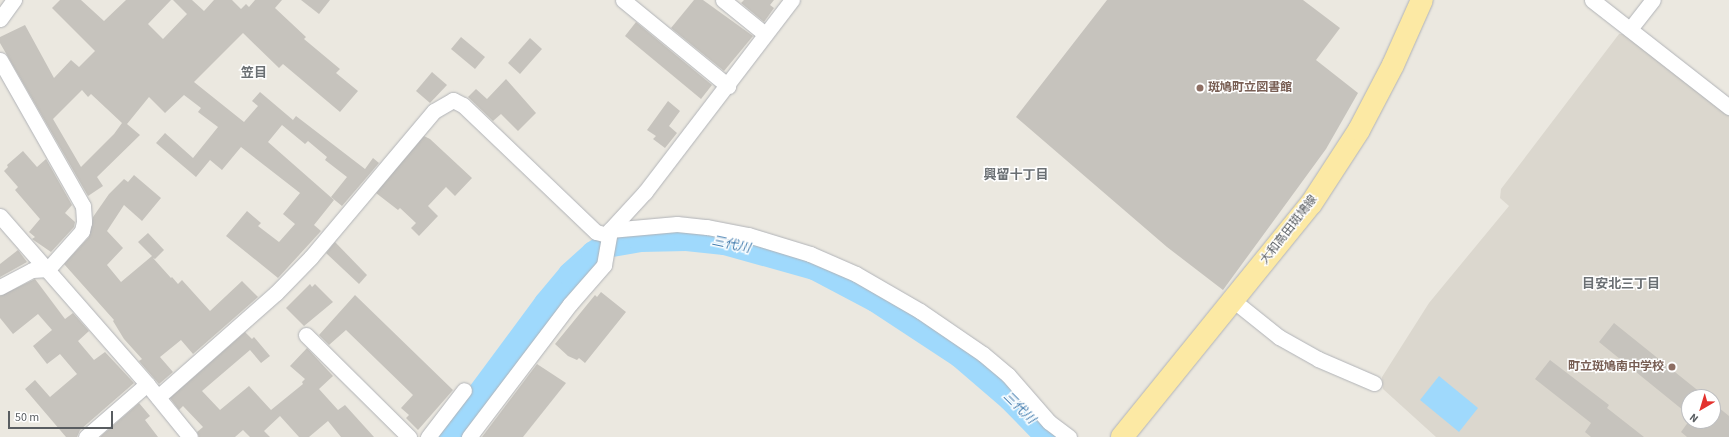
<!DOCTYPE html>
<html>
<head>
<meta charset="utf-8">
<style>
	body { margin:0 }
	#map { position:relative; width:1729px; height:437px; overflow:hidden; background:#ebe8e0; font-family:"Source Sans 3","Noto Sans JP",sans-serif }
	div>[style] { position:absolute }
	.education>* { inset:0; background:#dbd7ce }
	.water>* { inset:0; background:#9fd9fc }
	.river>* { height:25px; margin:-12.5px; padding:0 12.5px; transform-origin:12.5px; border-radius:12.5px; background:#9fd9fc }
	.building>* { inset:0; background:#c6c3bd }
	.roads { filter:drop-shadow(0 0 1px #b1b3b7) drop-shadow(0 0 1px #b1b3b7) }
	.minor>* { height:15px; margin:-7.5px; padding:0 7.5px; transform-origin:7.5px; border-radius:7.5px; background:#fff }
	.primary>* { height:22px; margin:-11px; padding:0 11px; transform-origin:11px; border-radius:11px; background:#fce9a4 }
	.dots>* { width:11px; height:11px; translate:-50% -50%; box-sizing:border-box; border:2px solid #fff; border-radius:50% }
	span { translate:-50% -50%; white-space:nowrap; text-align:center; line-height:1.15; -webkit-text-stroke:3px #fff; paint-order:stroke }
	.education-label { font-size:12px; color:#785e54; font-weight:700 }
	.left { translate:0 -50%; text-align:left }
	.right { translate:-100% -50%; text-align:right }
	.street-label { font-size:12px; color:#595d61 }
	.neighbourhood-label { font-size:13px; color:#6a6f73; font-weight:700 }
	.water-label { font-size:13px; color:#3e7aad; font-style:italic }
	.north { position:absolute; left:1681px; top:389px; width:40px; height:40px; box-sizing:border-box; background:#fff; border:1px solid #bdbec0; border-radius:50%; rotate:218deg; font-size:11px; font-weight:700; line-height:16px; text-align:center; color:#595d61 }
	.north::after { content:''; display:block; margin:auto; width:14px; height:18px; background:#e3322e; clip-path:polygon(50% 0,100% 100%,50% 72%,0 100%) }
	.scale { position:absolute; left:8px; top:411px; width:105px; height:18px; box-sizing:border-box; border:2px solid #595d61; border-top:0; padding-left:5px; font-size:12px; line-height:14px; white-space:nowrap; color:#595d61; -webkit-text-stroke:3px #fff; paint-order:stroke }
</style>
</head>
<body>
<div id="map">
	<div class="education">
		<div style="clip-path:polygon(evenodd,1619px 34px,1626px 34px,1729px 116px,1729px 437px,1436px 437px,1383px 389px,1382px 377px,1429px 303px,1509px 206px,1500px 198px,1501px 189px,1619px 34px,1689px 397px,1713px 397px,1713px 421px,1689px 421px,1689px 397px)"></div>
	</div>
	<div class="water">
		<div style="clip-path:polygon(1439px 376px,1478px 408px,1459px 432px,1420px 400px)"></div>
	</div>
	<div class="river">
		<div style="left:447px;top:437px;width:167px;rotate:-53.5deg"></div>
		<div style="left:546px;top:303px;width:38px;rotate:-50deg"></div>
		<div style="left:570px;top:274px;width:31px;rotate:-42deg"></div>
		<div style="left:593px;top:253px;width:15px;rotate:-32deg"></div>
		<div style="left:606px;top:245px;width:35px;rotate:-10deg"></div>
		<div style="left:640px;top:239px;width:46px;rotate:-1.2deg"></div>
		<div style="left:686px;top:238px;width:38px;rotate:6deg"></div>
		<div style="left:724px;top:242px;width:93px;rotate:15.5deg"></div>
		<div style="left:814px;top:267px;width:69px;rotate:27.7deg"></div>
		<div style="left:875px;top:299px;width:102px;rotate:33.4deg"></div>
		<div style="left:960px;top:355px;width:66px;rotate:40.7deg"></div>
		<div style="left:1010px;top:398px;width:54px;rotate:45.7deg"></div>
	</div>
	<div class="building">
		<div style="clip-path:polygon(evenodd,60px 0,81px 0,104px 21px,126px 0,171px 0,148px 24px,163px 39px,187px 14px,173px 0,192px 0,204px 11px,214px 0,232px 0,241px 9px,246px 4px,249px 7px,255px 0,282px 0,275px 8px,306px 37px,304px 39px,340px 69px,336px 73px,358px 91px,340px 112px,283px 64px,279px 68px,243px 33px,194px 82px,244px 122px,258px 106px,252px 101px,260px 92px,293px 120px,296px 116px,365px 169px,373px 158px,379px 163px,342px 206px,331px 197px,347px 177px,325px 160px,327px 157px,308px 141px,305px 144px,282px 125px,268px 142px,334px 200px,314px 225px,321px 231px,278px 278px,226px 236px,247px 211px,261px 223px,258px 226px,279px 242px,295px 224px,283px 214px,300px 193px,241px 147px,222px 170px,210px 160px,196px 177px,156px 143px,165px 133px,193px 158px,218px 127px,198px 112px,201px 108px,184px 95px,165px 113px,149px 97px,127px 124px,140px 135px,97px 177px,103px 186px,88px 196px,0 43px,0 37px,25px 25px,54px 78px,71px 60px,79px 67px,95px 51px,52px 8px,60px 0,82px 90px,88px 97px,91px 94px,122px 123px,114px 134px,81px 167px,53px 119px,82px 90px)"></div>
		<div style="clip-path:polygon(301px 0,330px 0,319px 14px)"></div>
		<div style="clip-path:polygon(694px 0,703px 0,753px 36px,724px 71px,671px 28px)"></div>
		<div style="clip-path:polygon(744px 0,774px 0,770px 5px,774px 8px,764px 22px,741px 3px)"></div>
		<div style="clip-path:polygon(1107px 0,1303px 0,1340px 28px,1316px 60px,1358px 93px,1326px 149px,1223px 290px,1167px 247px,1016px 117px)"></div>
		<div style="clip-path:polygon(636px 22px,712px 85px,701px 99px,625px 36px)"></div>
		<div style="clip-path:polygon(461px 37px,485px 57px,475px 69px,451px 49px)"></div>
		<div style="clip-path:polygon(530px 38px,542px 49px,520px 74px,508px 63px)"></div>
		<div style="clip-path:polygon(432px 72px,447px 85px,430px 103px,416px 91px)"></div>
		<div style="clip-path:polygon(506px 79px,536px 113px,518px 131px,501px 114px,493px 121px,468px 97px,476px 89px,487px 99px)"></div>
		<div style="clip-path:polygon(668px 101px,680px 111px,669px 126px,677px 133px,665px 148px,653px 139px,656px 136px,647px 130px)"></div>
		<div style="clip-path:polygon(424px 136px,430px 139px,472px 178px,455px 196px,446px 187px,428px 206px,438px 216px,419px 236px,411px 228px,416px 223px,400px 208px,398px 210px,376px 193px)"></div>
		<div style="clip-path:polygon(23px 151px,37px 167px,46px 159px,72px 205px,65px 213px,75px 222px,74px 227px,51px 252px,32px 239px,35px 237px,29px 232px,40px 219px,15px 190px,18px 187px,4px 171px,8px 167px,7px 165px)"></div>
		<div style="clip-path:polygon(134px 175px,161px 198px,142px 221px,124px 205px,107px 231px,123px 248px,107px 265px,121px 282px,152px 256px,138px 242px,148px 233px,164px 250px,155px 259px,153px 258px,171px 278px,172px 277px,178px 284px,182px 280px,210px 311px,242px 281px,258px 297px,193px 354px,181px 340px,160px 357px,173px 372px,159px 384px,139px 361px,142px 359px,124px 339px,113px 321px,114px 320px,64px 264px,89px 237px,93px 217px,109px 194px,124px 179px,128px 182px)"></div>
		<div style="clip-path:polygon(335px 242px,367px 275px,359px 284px,326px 253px)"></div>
		<div style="clip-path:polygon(18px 250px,27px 262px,0 277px,0 264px)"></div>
		<div style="clip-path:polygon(35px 279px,65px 319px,73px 313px,89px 331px,78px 341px,94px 360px,105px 352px,134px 383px,80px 430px,77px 437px,66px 437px,25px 389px,35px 380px,50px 397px,77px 374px,60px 354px,47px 364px,33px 346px,52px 330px,38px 314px,13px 334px,0 318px,0 296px)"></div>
		<div style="clip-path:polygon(310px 284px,312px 287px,315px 284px,333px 302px,304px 326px,286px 308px)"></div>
		<div style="clip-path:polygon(601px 292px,626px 312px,585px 363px,579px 358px,577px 360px,568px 356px,555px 344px,595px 295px,597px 297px)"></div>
		<div style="clip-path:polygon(355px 295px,453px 390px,418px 430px,406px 418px,409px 415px,401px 408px,413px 395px,346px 330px,329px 345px,319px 335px)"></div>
		<div style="clip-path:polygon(1614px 323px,1706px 397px,1689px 397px,1689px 415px,1599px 342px)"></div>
		<div style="clip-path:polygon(245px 332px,252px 339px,254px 337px,270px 356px,261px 363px,250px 350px,202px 391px,220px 410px,249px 386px,271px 410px,303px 384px,302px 382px,305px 379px,290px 366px,307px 348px,333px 376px,319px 389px,338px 410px,345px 405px,374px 437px,341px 437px,328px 421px,309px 437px,299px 437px,280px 416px,264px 431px,270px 437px,250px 437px,243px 430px,235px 437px,199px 437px,197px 432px,203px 427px,183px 406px,179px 410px,170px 398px)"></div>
		<div style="clip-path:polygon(1550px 360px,1609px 405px,1607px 408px,1644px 437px,1591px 437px,1585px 432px,1591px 423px,1535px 379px)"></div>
		<div style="clip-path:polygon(537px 364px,566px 383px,523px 437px,482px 437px)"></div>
		<div style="clip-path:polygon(139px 403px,150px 416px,145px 420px,158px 437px,100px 437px)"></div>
		<div style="clip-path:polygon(1713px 403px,1729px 416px,1729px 437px,1687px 437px,1681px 432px,1689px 421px,1713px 421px)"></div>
	</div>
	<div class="roads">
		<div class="minor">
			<div style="left:623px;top:0;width:136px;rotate:39.3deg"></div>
			<div style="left:723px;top:0;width:54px;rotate:39deg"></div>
			<div style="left:1592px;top:0;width:174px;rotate:38deg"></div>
			<div style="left:0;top:19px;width:24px;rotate:-54deg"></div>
			<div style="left:1630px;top:29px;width:37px;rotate:-52deg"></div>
			<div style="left:0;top:60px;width:168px;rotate:60.4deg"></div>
			<div style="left:83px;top:206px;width:16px;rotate:86deg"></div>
			<div style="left:84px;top:222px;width:9px;rotate:103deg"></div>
			<div style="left:82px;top:231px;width:51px;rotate:131.8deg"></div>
			<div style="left:48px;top:269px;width:16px;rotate:176deg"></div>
			<div style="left:32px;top:270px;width:36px;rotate:152deg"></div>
			<div style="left:0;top:216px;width:223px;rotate:48.8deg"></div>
			<div style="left:147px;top:384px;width:68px;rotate:50.9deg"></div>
			<div style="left:610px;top:230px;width:67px;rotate:-5.1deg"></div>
			<div style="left:677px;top:224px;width:30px;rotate:6deg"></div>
			<div style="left:707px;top:227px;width:42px;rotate:11deg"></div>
			<div style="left:748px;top:235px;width:65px;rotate:17deg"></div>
			<div style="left:810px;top:254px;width:50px;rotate:23.5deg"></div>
			<div style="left:856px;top:274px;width:74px;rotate:30deg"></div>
			<div style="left:920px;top:311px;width:76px;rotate:34.3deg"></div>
			<div style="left:983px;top:354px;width:33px;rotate:40deg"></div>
			<div style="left:1008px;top:375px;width:62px;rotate:48.9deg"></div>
			<div style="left:1049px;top:422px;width:25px;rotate:37deg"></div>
			<div style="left:1234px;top:301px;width:58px;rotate:38.7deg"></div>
			<div style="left:1279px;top:337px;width:45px;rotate:29.4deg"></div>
			<div style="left:1318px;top:359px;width:61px;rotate:23.2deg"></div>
			<div style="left:306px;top:335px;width:145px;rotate:44.7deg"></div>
			<div style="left:158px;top:397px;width:157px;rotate:-41.4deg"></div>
			<div style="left:276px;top:293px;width:50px;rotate:-45.8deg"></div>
			<div style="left:311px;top:257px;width:191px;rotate:-49.9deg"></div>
			<div style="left:434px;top:111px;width:22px;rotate:-30deg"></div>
			<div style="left:453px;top:100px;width:11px;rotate:27deg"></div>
			<div style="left:463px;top:105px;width:184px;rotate:43.7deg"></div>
			<div style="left:596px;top:232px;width:12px;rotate:14deg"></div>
			<div style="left:86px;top:437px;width:81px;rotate:-41deg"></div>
			<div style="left:428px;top:437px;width:59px;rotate:-52.5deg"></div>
			<div style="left:469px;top:437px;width:167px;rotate:-52.8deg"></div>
			<div style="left:570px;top:304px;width:52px;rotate:-48.9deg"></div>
			<div style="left:604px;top:265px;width:36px;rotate:-80deg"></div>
			<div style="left:610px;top:230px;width:52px;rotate:-47.4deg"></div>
			<div style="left:645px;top:192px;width:242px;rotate:-52.6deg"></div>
		</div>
		<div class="primary">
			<div style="left:1122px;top:437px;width:300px;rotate:-51deg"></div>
			<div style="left:1311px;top:204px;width:88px;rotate:-57deg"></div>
			<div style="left:1359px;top:130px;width:73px;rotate:-62.4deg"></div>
			<div style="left:1393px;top:65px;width:71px;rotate:-66deg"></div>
		</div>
	</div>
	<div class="dots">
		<div style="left:1200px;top:88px;background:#8d6e63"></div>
		<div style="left:1672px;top:367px;background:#8d6e63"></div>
	</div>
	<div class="education-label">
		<span class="left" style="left:1208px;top:88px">斑鳩町立図書館</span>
		<span class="right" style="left:1664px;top:367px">町立斑鳩南中学校</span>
	</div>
	<div class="street-label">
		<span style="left:1289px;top:230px;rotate:-52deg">大和高田斑鳩線</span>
	</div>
	<div class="neighbourhood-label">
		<span style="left:254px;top:73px">笠目</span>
		<span style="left:1016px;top:175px">興留十丁目</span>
		<span style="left:1621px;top:284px">目安北三丁目</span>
	</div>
	<div class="water-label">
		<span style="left:731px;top:245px;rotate:12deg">三代川</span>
		<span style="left:1019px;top:408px;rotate:45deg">三代川</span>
	</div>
	<div class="north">N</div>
	<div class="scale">50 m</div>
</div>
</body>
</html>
